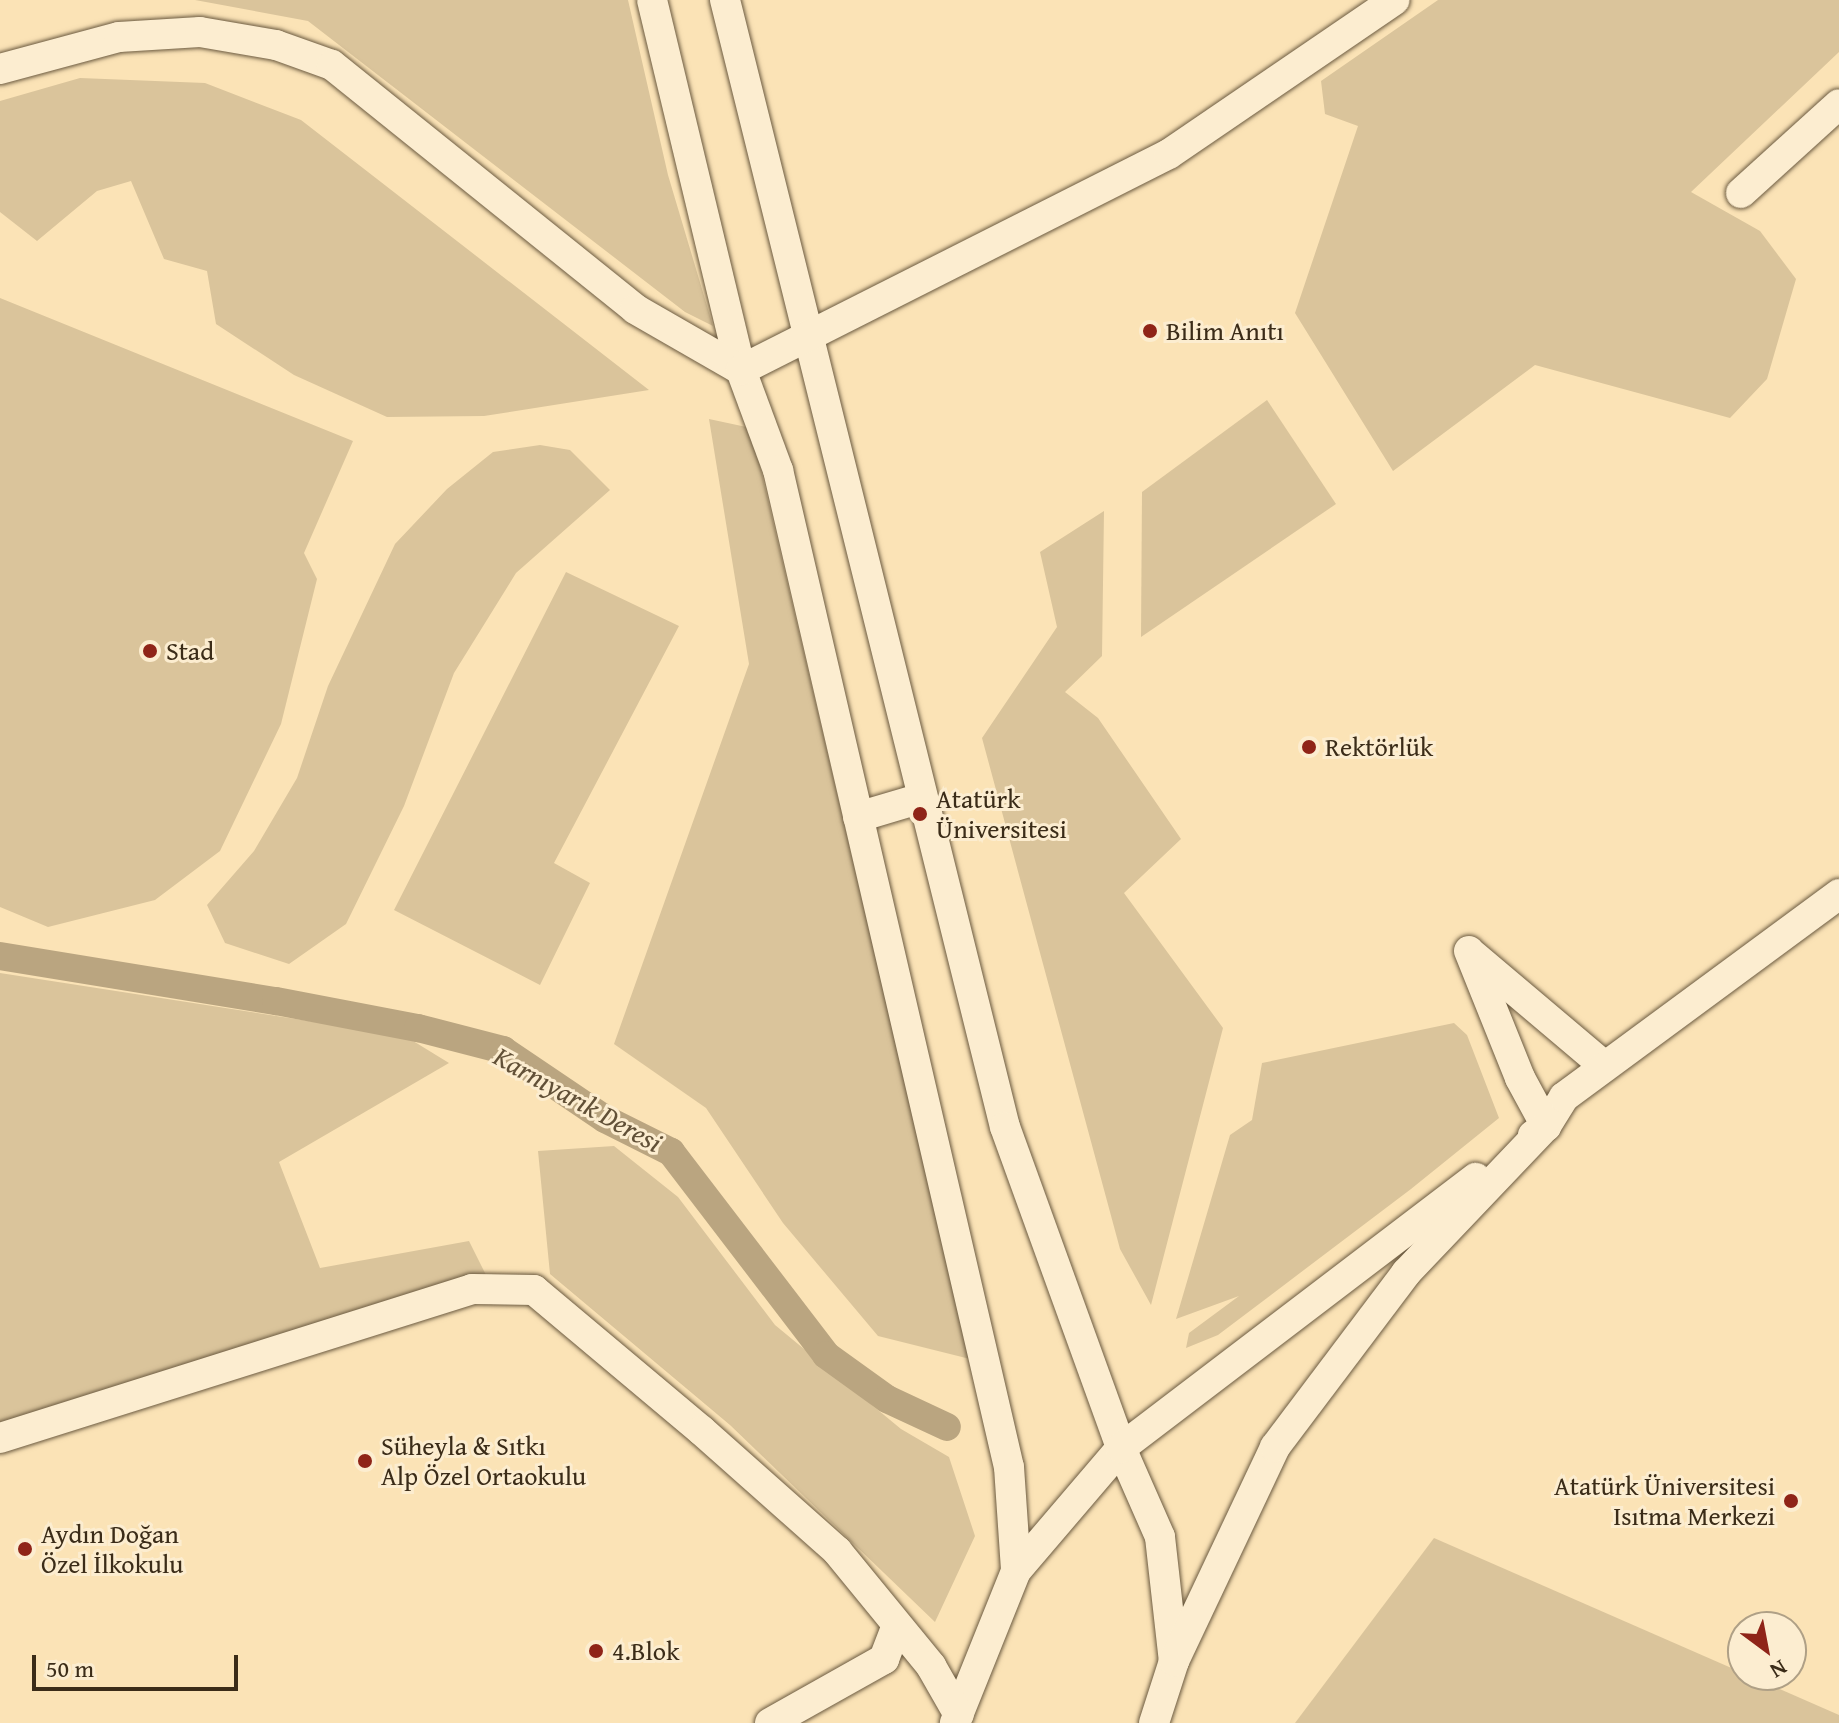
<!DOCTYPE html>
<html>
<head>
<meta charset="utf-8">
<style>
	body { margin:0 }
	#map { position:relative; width:1839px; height:1723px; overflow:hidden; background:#fbe3b6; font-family:"Gentium Book Plus",serif }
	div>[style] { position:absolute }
	.green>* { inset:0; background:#dac49b }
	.canal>* { height:28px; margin:-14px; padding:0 14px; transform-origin:14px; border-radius:14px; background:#baa580 }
	.roads { filter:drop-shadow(0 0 2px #6b5a40) drop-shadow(0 0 2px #6b5a40) }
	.minor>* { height:30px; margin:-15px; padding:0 15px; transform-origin:15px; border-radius:15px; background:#fcedd0 }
	.dots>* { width:22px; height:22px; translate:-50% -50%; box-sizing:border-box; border:4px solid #fcedd0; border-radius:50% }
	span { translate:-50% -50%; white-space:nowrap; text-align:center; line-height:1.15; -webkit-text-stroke:6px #fcedd0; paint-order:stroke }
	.poi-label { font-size:26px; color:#3b2c18 }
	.left { translate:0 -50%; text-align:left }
	.right { translate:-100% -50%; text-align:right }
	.water-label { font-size:28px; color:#615037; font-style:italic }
	.north { position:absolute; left:1727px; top:1611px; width:80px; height:80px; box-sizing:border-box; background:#fcedd0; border:2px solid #afa086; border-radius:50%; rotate:148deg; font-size:22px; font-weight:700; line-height:32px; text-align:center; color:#3b2c18 }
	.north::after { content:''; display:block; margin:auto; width:28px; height:36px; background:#8f2418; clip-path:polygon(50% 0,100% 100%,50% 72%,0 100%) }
	.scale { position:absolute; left:32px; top:1655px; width:206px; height:36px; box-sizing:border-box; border:4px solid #3b2c18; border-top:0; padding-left:10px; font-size:24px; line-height:28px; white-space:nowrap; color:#3b2c18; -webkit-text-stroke:6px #fcedd0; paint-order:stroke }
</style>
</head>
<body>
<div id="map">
	<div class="green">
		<div style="clip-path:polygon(195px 0,628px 0,668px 175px,713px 326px,685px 312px,308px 21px)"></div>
		<div style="clip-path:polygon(1438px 0,1839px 0,1839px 52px,1691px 192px,1760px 231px,1796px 279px,1767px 379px,1730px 418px,1535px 365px,1393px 471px,1295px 313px,1358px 126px,1325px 114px,1321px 81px)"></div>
		<div style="clip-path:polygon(80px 78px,205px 83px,301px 120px,649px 390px,484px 416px,387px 417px,294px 375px,216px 324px,207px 271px,164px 259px,131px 181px,97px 191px,37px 241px,0 212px,0 101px)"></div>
		<div style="clip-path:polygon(0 298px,353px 441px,304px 553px,317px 579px,281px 724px,220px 851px,155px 900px,48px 927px,0 907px)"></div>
		<div style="clip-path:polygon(1267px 400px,1336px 504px,1141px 637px,1142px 492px)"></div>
		<div style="clip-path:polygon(709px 419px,751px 428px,970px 1359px,878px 1336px,783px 1223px,706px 1108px,614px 1044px,749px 664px)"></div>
		<div style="clip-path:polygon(540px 445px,570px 450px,610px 490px,516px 573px,454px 673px,404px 806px,346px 924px,289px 964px,225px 943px,207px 905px,254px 851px,297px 778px,328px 686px,395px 544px,447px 489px,493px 452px)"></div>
		<div style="clip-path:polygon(1104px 511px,1102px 656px,1065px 692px,1098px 718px,1181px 839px,1124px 893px,1223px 1028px,1151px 1305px,1120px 1249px,982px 738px,1057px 627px,1040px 552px)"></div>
		<div style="clip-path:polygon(566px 572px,679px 626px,554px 863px,590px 883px,540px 985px,394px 910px)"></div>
		<div style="clip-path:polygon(0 973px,405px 1036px,449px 1063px,279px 1162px,320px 1268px,469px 1241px,487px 1277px,0 1433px)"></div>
		<div style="clip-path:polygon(1454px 1023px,1467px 1035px,1499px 1118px,1411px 1189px,1218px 1335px,1186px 1348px,1189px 1333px,1239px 1296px,1176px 1319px,1230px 1135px,1252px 1120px,1262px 1063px)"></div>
		<div style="clip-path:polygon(614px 1146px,678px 1197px,775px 1325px,901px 1429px,949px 1457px,975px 1536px,935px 1622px,730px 1425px,550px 1274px,538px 1151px)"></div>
		<div style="clip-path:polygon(1434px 1538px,1839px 1715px,1839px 1723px,1295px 1723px)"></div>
	</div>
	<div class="canal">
		<div style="left:0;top:956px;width:280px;rotate:9.3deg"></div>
		<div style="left:276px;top:1001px;width:145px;rotate:10.8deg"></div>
		<div style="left:418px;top:1028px;width:88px;rotate:14.5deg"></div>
		<div style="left:503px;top:1050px;width:123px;rotate:34.1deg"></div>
		<div style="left:605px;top:1119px;width:74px;rotate:26.6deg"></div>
		<div style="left:671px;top:1152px;width:255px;rotate:52.6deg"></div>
		<div style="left:826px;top:1355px;width:75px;rotate:35.8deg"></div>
		<div style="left:887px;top:1399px;width:66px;rotate:25deg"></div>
	</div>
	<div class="roads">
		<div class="minor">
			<div style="left:652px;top:0;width:381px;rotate:76.5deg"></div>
			<div style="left:741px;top:370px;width:107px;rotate:69.7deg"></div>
			<div style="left:778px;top:470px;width:1023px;rotate:76.96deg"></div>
			<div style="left:1009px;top:1467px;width:104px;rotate:86.1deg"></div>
			<div style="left:1016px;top:1571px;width:164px;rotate:111.9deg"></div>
			<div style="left:725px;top:0;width:1161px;rotate:76.05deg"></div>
			<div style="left:1005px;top:1127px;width:341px;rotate:70.1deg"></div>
			<div style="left:1121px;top:1448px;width:97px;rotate:66.3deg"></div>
			<div style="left:1160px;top:1537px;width:125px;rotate:83.6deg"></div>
			<div style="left:0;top:69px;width:123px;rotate:-15.1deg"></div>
			<div style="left:119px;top:37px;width:81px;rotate:-3.5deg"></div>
			<div style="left:200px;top:32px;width:77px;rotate:9.7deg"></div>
			<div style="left:276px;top:45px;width:59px;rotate:19.7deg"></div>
			<div style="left:332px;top:65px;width:389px;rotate:38.8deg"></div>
			<div style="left:635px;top:309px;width:122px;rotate:29.9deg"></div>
			<div style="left:741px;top:370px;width:479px;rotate:-26.8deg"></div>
			<div style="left:1169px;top:154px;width:273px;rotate:-34.3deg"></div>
			<div style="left:1741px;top:193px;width:132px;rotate:-42.2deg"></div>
			<div style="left:858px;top:817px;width:67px;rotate:-16.5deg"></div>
			<div style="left:1469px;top:951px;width:137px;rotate:68.1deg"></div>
			<div style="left:1520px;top:1078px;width:55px;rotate:61.6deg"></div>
			<div style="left:1546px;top:1126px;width:16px;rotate:145deg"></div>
			<div style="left:1473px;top:955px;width:170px;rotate:40.2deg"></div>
			<div style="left:0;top:1438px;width:495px;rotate:-17.5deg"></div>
			<div style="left:472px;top:1289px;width:62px;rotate:0.9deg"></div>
			<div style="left:534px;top:1290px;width:219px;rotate:40deg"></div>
			<div style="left:702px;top:1431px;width:181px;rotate:41.6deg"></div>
			<div style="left:837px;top:1551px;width:149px;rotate:50.7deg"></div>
			<div style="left:931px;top:1666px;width:56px;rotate:60.3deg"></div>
			<div style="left:1016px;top:1571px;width:162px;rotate:-49.5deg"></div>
			<div style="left:1121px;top:1448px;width:446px;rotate:-37.3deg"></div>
			<div style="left:770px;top:1723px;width:131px;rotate:-29.3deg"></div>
			<div style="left:884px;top:1659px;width:33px;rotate:-69deg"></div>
			<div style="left:1154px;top:1723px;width:65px;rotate:-72.1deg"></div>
			<div style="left:1174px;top:1661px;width:237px;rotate:-64.7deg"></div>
			<div style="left:1275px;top:1447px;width:218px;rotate:-53deg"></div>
			<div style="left:1406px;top:1273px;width:203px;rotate:-46.4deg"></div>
			<div style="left:1546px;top:1126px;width:34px;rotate:-58deg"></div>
			<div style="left:1564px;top:1097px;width:342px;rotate:-36.4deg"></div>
		</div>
	</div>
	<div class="dots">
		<div style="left:1150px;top:331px;background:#8f2418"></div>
		<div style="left:150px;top:651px;background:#8f2418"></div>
		<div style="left:1309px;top:747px;background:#8f2418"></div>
		<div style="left:920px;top:814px;background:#8f2418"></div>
		<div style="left:365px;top:1461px;background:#8f2418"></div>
		<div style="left:1791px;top:1501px;background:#8f2418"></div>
		<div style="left:25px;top:1549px;background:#8f2418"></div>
		<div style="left:596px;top:1651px;background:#8f2418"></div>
	</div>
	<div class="poi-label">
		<span class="left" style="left:1166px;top:331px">Bilim Anıtı</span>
		<span class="left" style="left:166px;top:651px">Stad</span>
		<span class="left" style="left:1325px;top:747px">Rektörlük</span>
		<span class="left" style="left:936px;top:814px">Atatürk<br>Üniversitesi</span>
		<span class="left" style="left:381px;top:1461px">Süheyla &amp; Sıtkı<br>Alp Özel Ortaokulu</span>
		<span class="right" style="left:1775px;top:1501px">Atatürk Üniversitesi<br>Isıtma Merkezi</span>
		<span class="left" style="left:41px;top:1549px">Aydın Doğan<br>Özel İlkokulu</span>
		<span class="left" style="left:612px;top:1651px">4.Blok</span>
	</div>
	<div class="water-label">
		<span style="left:578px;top:1099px;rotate:29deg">Karnıyarık Deresi</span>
	</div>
	<div class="north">N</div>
	<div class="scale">50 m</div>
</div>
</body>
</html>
